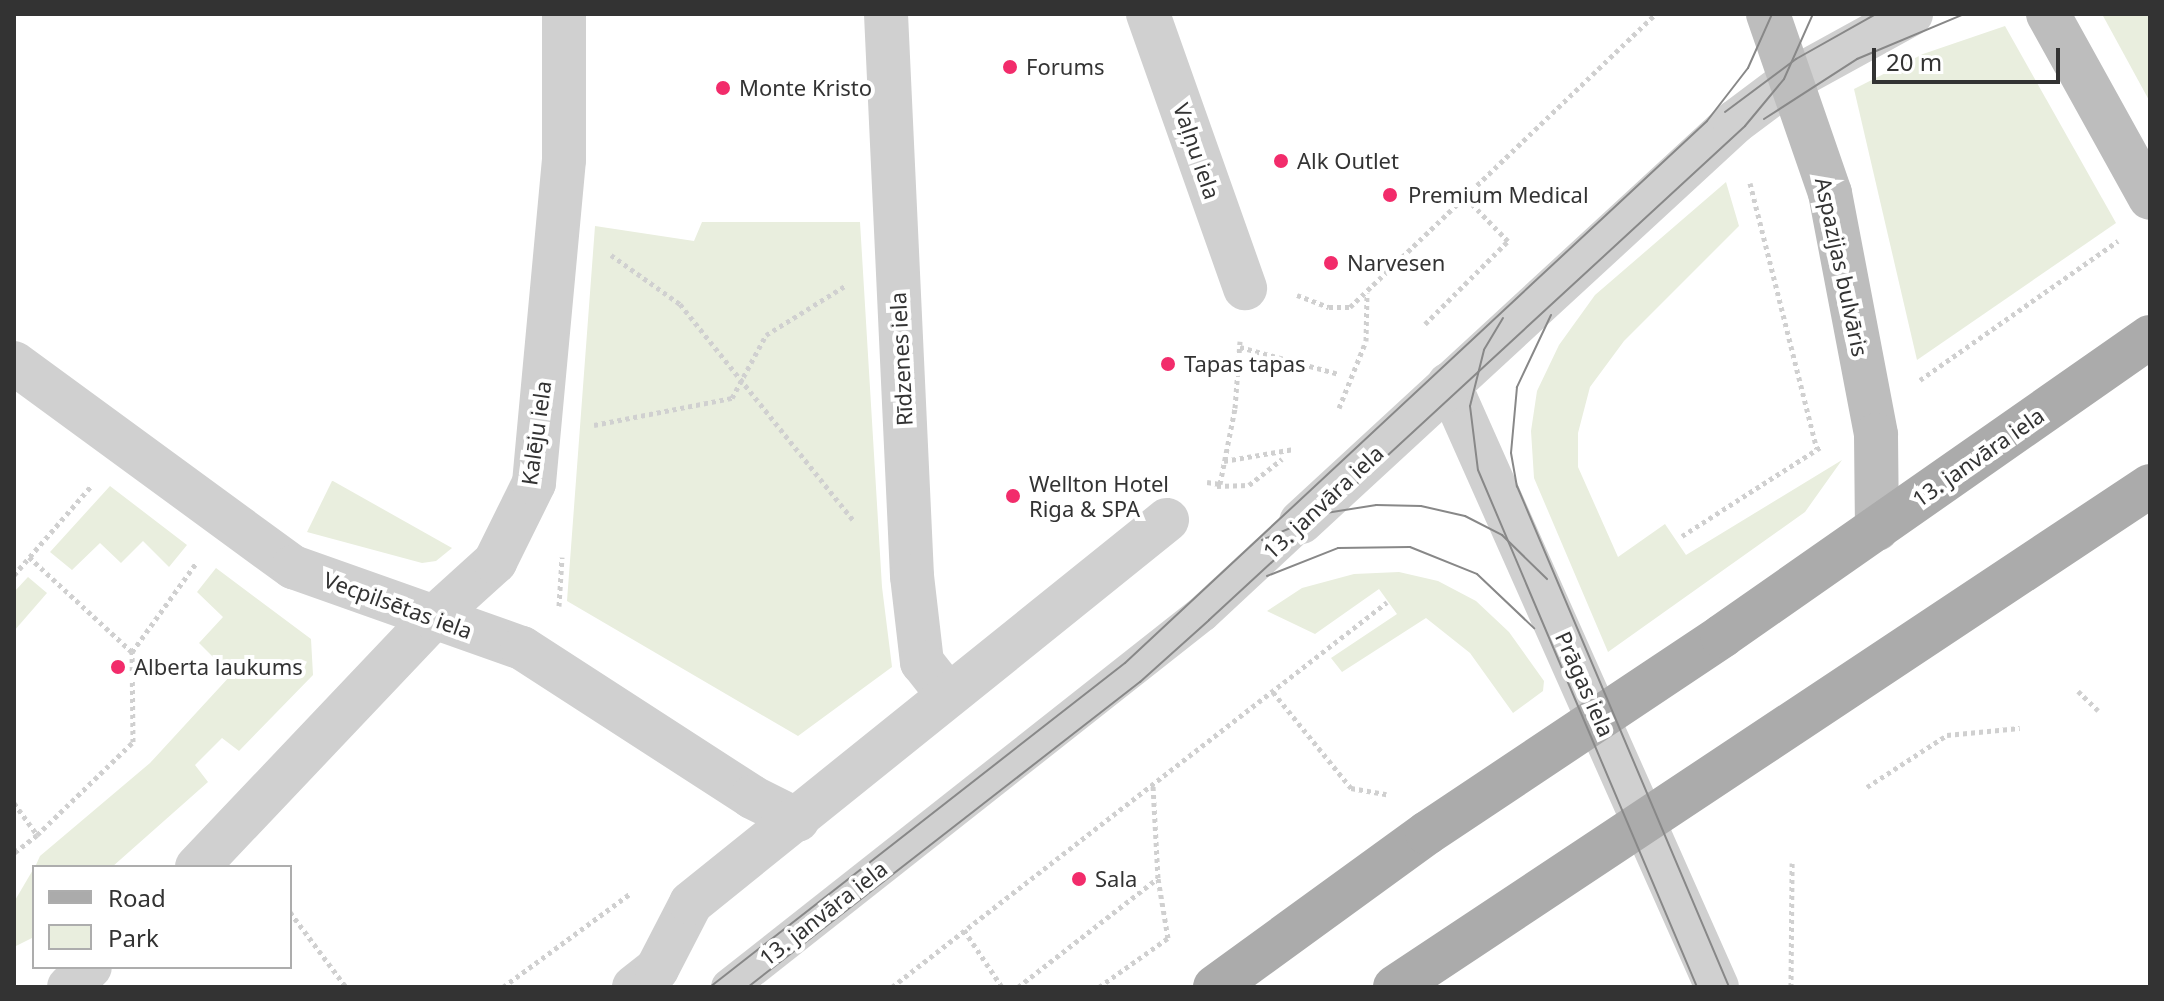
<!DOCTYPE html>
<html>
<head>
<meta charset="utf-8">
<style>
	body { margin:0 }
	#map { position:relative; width:2164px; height:1001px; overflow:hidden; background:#fff; font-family:"Noto Sans",sans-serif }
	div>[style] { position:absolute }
	.green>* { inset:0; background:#e9eede }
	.path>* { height:5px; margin-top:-2.5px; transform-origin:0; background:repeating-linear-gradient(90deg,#d0d0d0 0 4px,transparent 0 8px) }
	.lane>* { height:36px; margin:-18px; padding:0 18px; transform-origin:18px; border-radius:18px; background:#d0d0d0 }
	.street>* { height:44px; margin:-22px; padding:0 22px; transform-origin:22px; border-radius:22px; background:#d0d0d0 }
	.secondary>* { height:44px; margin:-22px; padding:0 22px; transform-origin:22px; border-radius:22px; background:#bdbdbd }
	.primary>* { height:44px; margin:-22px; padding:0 22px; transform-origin:22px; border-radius:22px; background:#ababab }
	.tram>* { height:2px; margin:-1px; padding:0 1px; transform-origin:1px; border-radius:1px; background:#888 }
	.dots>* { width:22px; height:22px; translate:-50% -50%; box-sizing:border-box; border:4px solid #fff; border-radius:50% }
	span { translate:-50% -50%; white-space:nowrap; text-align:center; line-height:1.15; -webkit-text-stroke:8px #fff; paint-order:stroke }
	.poi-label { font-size:22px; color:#333 }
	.left { translate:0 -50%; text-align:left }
	.street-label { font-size:22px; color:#333 }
	.frame { position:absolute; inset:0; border:16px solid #333; pointer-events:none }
	.legend { position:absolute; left:32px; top:865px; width:260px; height:104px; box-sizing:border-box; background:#fff; border:2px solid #adadad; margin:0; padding:10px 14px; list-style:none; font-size:24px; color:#333 }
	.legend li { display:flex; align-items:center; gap:16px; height:40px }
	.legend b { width:40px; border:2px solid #adadad }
	.scale { position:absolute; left:1872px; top:48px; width:188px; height:36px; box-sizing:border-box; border:4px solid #333; border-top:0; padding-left:10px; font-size:24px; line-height:28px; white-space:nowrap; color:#333; -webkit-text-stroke:6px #fff; paint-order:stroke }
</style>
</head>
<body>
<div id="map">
	<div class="green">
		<div style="clip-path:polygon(2102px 14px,2150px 14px,2150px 102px)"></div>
		<div style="clip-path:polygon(2005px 26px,2116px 223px,1917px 360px,1854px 89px,1923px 54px)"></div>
		<div style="clip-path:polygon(1726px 182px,1739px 226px,1624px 341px,1590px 387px,1578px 433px,1578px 467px,1618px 557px,1665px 524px,1686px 555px,1842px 460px,1805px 512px,1608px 652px,1534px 478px,1531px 431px,1537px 391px,1559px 345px,1595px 295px)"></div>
		<div style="clip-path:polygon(702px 222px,860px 222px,882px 587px,892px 667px,798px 736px,567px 601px,595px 226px,694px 241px)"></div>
		<div style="clip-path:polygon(332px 481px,333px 481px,452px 548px,436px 561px,422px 563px,307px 532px)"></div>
		<div style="clip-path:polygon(110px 486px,187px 545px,169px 567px,143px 541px,121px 563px,100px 543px,72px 570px,50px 552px)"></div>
		<div style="clip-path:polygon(216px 568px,311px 639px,313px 675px,239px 751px,222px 738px,195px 765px,208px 782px,112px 867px,35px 867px,40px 856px,150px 763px,231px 675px,199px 643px,223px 617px,197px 592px)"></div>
		<div style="clip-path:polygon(1399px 572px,1438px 581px,1476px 601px,1509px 632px,1544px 681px,1543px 691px,1513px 713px,1470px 653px,1426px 618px,1342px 672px,1331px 658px,1397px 614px,1379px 589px,1315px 634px,1267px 611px,1302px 588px,1354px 574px)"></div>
		<div style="clip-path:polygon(28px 577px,47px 593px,14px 631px,14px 592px)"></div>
		<div style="clip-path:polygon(34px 868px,34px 937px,14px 947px,14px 902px)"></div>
	</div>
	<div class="path">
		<div style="left:1750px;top:183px;width:274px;rotate:75.9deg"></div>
		<div style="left:611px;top:255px;width:85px;rotate:35.4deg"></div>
		<div style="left:680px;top:304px;width:277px;rotate:51.3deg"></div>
		<div style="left:1297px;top:295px;width:34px;rotate:21deg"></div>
		<div style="left:1329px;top:307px;width:21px"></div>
		<div style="left:1350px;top:307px;width:424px;rotate:-43.8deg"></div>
		<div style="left:1425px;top:324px;width:117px;rotate:-45deg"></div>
		<div style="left:1508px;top:241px;width:60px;rotate:-134.3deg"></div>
		<div style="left:1240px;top:347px;width:103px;rotate:15.3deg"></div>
		<div style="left:1920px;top:380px;width:242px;rotate:-35.1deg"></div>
		<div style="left:1339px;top:408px;width:72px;rotate:-68.1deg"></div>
		<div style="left:1366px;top:341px;width:48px;rotate:-88.8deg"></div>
		<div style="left:594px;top:425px;width:141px;rotate:-11.1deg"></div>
		<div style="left:732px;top:398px;width:72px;rotate:-61.6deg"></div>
		<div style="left:766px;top:335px;width:93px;rotate:-31.8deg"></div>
		<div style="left:1224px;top:461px;width:71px;rotate:-9.7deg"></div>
		<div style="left:1207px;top:482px;width:13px;rotate:9deg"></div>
		<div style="left:1220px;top:484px;width:77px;rotate:-78.8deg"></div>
		<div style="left:1235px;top:408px;width:67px;rotate:-85.7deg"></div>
		<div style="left:1217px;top:486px;width:32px;rotate:-2deg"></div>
		<div style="left:1249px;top:485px;width:42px;rotate:-38.2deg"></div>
		<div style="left:1682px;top:536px;width:166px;rotate:-32.7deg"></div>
		<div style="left:29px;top:557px;width:140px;rotate:42.7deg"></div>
		<div style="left:14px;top:575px;width:119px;rotate:-49.1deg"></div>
		<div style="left:559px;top:606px;width:49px;rotate:-86.5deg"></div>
		<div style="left:2078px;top:691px;width:28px;rotate:44deg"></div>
		<div style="left:1273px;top:692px;width:124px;rotate:50.9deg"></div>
		<div style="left:1351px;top:788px;width:36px;rotate:10deg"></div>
		<div style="left:1867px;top:787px;width:95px;rotate:-33deg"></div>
		<div style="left:1947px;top:735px;width:73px;rotate:-5.5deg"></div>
		<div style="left:14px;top:803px;width:39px;rotate:54deg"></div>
		<div style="left:37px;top:835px;width:29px;rotate:142deg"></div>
		<div style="left:37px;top:835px;width:134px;rotate:-44.1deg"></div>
		<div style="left:133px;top:742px;width:90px;rotate:-90.6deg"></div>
		<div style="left:132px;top:652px;width:111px;rotate:-54.2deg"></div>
		<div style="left:290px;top:912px;width:94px;rotate:53.3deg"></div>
		<div style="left:964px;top:930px;width:69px;rotate:56.3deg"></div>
		<div style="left:503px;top:987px;width:159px;rotate:-36.3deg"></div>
		<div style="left:892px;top:987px;width:627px;rotate:-37.87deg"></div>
		<div style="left:1018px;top:987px;width:177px;rotate:-37.9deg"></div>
		<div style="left:1099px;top:987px;width:85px;rotate:-35.4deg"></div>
		<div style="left:1168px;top:938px;width:61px;rotate:-99.5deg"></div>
		<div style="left:1158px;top:878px;width:93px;rotate:-93.1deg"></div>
		<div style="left:1791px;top:987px;width:124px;rotate:-89.5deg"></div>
	</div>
	<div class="lane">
		<div style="left:729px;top:987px;width:602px;rotate:-38.26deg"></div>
		<div style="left:1202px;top:614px;width:135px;rotate:-42.9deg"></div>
	</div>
	<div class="street">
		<div style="left:886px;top:14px;width:563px;rotate:87.35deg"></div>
		<div style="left:912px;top:576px;width:87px;rotate:83.4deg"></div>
		<div style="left:922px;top:662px;width:42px;rotate:51.8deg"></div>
		<div style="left:1148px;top:14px;width:291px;rotate:70.5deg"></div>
		<div style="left:14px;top:363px;width:346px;rotate:36.2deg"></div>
		<div style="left:293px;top:567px;width:243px;rotate:19.5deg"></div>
		<div style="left:522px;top:648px;width:274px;rotate:32.9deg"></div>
		<div style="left:752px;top:797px;width:51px;rotate:26.6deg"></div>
		<div style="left:1449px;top:384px;width:660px;rotate:66.04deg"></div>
		<div style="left:1301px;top:522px;width:590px;rotate:-42.67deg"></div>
		<div style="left:1735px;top:122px;width:70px;rotate:-36.9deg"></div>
		<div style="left:1791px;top:80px;width:137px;rotate:-28.8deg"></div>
		<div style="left:197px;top:867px;width:343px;rotate:-46.5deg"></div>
		<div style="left:433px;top:618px;width:84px;rotate:-42.1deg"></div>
		<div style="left:495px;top:562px;width:88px;rotate:-63.7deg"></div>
		<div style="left:534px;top:483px;width:324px;rotate:-84.7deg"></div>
		<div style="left:564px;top:160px;width:146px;rotate:-90deg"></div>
		<div style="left:69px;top:987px;width:29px;rotate:-44deg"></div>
		<div style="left:634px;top:987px;width:29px;rotate:-38deg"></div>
		<div style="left:657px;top:969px;width:74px;rotate:-62.7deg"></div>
		<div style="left:691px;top:903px;width:611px;rotate:-38.82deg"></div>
	</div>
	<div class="secondary">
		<div style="left:1768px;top:14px;width:189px;rotate:70.9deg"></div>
		<div style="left:1830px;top:193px;width:246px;rotate:79.2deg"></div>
		<div style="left:1876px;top:435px;width:94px;rotate:89.4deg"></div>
		<div style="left:2048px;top:14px;width:210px;rotate:61deg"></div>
	</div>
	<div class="primary">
		<div style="left:1215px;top:987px;width:262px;rotate:-36deg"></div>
		<div style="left:1427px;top:833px;width:355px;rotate:-33.7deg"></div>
		<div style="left:1722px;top:636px;width:522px;rotate:-34.94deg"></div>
		<div style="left:1395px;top:987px;width:906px;rotate:-33.57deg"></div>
	</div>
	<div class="tram">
		<div style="left:1725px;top:112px;width:89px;rotate:-36.7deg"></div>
		<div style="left:1796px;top:59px;width:92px;rotate:-29.4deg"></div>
		<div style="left:1764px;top:119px;width:111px;rotate:-32.8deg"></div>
		<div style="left:1857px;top:59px;width:116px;rotate:-22.8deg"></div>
		<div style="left:1551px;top:315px;width:80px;rotate:115.3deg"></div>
		<div style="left:1517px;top:387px;width:66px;rotate:95.2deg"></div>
		<div style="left:1511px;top:453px;width:34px;rotate:80deg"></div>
		<div style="left:1517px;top:486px;width:544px;rotate:67.06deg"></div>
		<div style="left:1503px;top:318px;width:37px;rotate:121deg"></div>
		<div style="left:1484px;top:350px;width:58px;rotate:104deg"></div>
		<div style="left:1470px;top:406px;width:64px;rotate:82.9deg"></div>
		<div style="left:1478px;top:470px;width:561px;rotate:67.04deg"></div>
		<div style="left:1262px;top:540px;width:69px;rotate:-22.9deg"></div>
		<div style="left:1326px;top:513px;width:51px;rotate:-9.1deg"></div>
		<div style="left:1376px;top:505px;width:45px;rotate:1.3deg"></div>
		<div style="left:1421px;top:506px;width:45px;rotate:12.8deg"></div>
		<div style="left:1465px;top:516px;width:42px;rotate:27.2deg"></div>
		<div style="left:1502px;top:535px;width:63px;rotate:44.4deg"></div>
		<div style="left:1267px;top:576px;width:76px;rotate:-21.5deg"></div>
		<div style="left:1338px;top:548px;width:72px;rotate:-0.8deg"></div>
		<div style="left:1410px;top:547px;width:72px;rotate:21.9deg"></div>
		<div style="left:1477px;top:574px;width:79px;rotate:43.5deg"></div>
		<div style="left:710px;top:987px;width:526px;rotate:-37.98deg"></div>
		<div style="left:1125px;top:663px;width:795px;rotate:-42.96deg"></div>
		<div style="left:1707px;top:121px;width:67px;rotate:-52.3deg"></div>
		<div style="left:1748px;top:68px;width:59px;rotate:-66deg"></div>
		<div style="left:748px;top:987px;width:497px;rotate:-37.9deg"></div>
		<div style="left:1140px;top:682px;width:93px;rotate:-41.9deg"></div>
		<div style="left:1209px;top:620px;width:729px;rotate:-42.66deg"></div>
		<div style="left:1745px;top:126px;width:61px;rotate:-50.3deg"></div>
		<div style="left:1784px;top:79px;width:71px;rotate:-66deg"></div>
	</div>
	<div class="dots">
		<div style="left:1010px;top:67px;background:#f22c6b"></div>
		<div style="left:723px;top:88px;background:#f22c6b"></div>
		<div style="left:1281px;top:161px;background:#f22c6b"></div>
		<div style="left:1390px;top:195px;background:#f22c6b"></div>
		<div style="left:1331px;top:263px;background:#f22c6b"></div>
		<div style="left:1168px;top:364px;background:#f22c6b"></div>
		<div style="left:1013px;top:496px;background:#f22c6b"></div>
		<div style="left:118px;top:667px;background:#f22c6b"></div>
		<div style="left:1079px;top:879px;background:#f22c6b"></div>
	</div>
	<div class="poi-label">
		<span class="left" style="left:1026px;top:67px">Forums</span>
		<span class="left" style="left:739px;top:88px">Monte Kristo</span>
		<span class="left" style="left:1297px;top:161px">Alk Outlet</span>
		<span class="left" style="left:1408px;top:195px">Premium Medical</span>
		<span class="left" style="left:1347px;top:263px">Narvesen</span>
		<span class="left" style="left:1184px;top:364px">Tapas tapas</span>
		<span class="left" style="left:1029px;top:496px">Wellton Hotel<br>Riga &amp; SPA</span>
		<span class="left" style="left:134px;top:667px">Alberta laukums</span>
		<span class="left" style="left:1095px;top:879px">Sala</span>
	</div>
	<div class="street-label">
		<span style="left:1197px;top:151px;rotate:71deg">Vaļņu iela</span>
		<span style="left:1842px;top:267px;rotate:78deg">Aspazijas bulvāris</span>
		<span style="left:901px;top:359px;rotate:-93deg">Rīdzenes iela</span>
		<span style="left:536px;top:433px;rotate:-82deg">Kalēju iela</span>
		<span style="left:1978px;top:457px;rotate:-35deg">13. janvāra iela</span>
		<span style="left:1323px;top:502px;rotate:-43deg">13. janvāra iela</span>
		<span style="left:398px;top:605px;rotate:20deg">Vecpilsētas iela</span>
		<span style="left:1585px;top:684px;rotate:66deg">Prāgas iela</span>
		<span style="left:823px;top:913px;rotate:-38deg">13. janvāra iela</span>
	</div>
	<div class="frame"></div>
	<ul class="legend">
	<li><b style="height:10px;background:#ababab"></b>Road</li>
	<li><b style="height:22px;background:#e9eede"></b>Park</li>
	</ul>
	<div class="scale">20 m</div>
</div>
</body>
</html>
